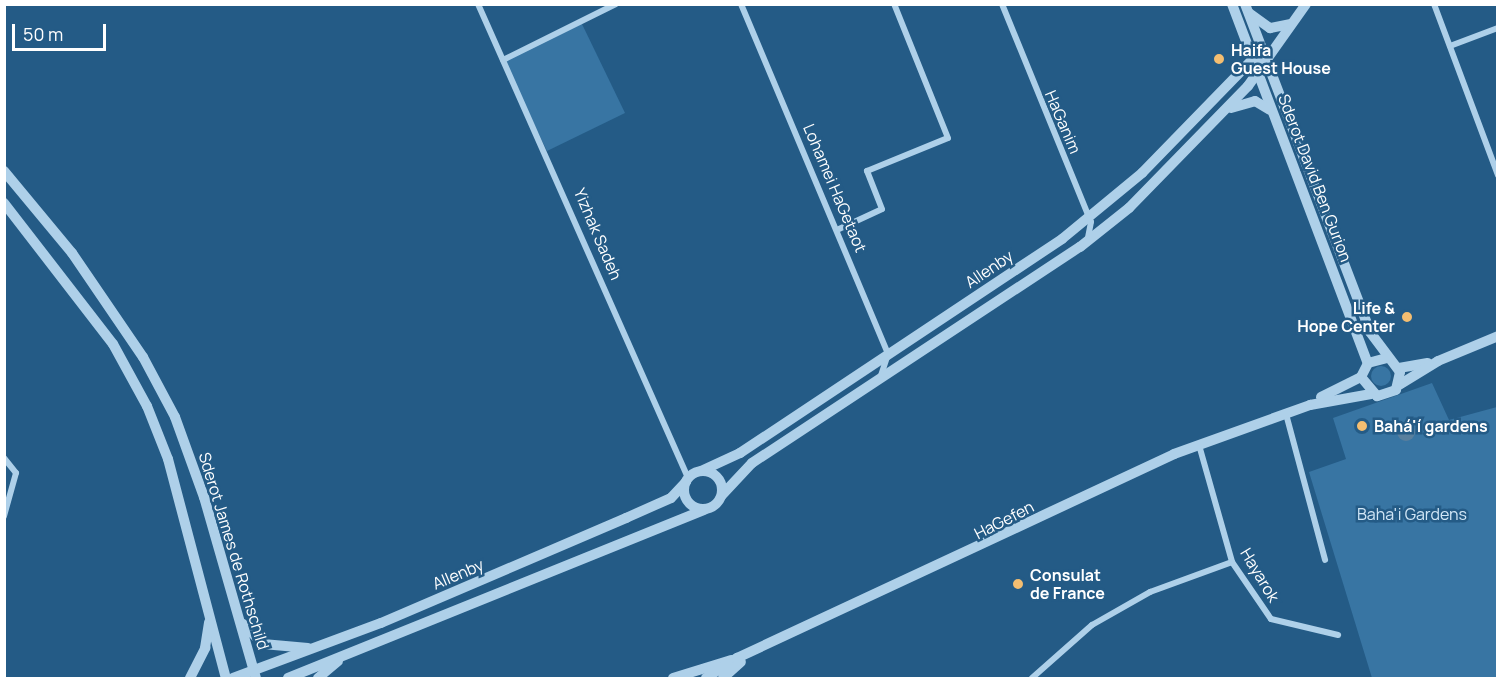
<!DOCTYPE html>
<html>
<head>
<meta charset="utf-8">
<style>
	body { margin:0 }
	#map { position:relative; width:1502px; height:683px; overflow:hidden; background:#245b86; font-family:Manrope,sans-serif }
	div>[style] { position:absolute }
	.green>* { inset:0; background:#3875a3 }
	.round { border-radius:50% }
	.water>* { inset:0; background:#597f9d }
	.minor>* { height:6px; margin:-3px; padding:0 3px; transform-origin:3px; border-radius:3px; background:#aed0e9 }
	.tertiary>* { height:10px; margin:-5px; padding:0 5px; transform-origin:5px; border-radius:5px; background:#aed0e9 }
	.tertiary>.ring { margin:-5px; padding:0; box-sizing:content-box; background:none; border:10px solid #aed0e9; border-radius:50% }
	.dots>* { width:16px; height:16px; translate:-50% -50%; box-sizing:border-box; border:3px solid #245b86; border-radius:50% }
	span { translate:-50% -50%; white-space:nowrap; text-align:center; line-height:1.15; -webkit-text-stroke:5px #245b86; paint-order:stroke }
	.poi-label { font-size:16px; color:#fff; font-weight:700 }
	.left { translate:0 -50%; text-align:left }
	.right { translate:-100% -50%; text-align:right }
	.street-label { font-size:16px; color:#fff }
	.park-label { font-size:16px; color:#d2e7f7 }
	.frame { position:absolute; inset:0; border:6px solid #fff; pointer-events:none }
	.scale { position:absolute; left:12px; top:24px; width:94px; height:27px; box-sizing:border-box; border:3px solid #fff; border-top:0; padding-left:8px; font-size:18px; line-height:21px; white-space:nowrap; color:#fff; -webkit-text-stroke:4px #245b86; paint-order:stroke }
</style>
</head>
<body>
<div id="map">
	<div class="green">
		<div style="clip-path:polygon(581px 22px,625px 113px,547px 151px,503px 60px)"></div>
		<div class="round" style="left:1371px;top:366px;width:20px;height:20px"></div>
		<div style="clip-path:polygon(1432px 383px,1449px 420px,1497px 407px,1497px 678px,1372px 678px,1309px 472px,1346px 459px,1333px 418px)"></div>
	</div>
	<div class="water">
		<div class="round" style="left:1397px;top:423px;width:18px;height:18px"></div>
	</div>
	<div class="minor">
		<div style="left:478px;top:4px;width:518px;rotate:66.1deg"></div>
		<div style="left:741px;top:4px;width:380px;rotate:67.2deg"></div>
		<div style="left:888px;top:354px;width:22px;rotate:108deg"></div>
		<div style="left:1002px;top:4px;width:235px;rotate:67.8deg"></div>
		<div style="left:1091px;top:222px;width:15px;rotate:101deg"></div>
		<div style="left:1434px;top:4px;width:183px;rotate:69.5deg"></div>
		<div style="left:1450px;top:46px;width:51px;rotate:-20.6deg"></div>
		<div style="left:503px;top:60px;width:126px;rotate:-26.4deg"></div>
		<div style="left:839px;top:229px;width:47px;rotate:-24.9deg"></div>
		<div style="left:882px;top:209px;width:41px;rotate:-111.5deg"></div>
		<div style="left:867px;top:171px;width:87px;rotate:-22.2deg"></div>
		<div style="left:948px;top:138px;width:144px;rotate:-111.9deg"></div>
		<div style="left:1286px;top:414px;width:151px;rotate:75deg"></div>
		<div style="left:1199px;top:445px;width:122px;rotate:74.2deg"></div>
		<div style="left:1232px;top:562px;width:69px;rotate:55.6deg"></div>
		<div style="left:1271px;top:619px;width:69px;rotate:13.4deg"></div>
		<div style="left:4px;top:458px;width:19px;rotate:51deg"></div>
		<div style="left:16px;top:473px;width:45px;rotate:105.6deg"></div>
		<div style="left:1032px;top:678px;width:80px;rotate:-41.5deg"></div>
		<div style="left:1092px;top:625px;width:67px;rotate:-29.6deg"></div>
		<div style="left:1150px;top:592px;width:87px;rotate:-20.1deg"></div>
	</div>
	<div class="tertiary">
		<div style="left:1232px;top:4px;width:384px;rotate:69.3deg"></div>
		<div style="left:1245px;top:4px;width:351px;rotate:69.1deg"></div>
		<div style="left:1370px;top:332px;width:50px;rotate:53.1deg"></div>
		<div style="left:1400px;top:372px;width:18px;rotate:103deg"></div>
		<div style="left:1396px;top:390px;width:20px;rotate:162deg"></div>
		<div style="left:1377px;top:396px;width:25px;rotate:-130deg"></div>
		<div style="left:1361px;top:377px;width:16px;rotate:-63deg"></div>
		<div style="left:1368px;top:363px;width:20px;rotate:-15deg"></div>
		<div style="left:1249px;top:13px;width:26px;rotate:36deg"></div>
		<div style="left:1270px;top:28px;width:20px;rotate:-11deg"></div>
		<div style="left:1231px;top:108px;width:25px;rotate:-16deg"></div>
		<div style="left:1255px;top:101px;width:17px;rotate:31deg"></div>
		<div style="left:4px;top:171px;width:107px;rotate:50.3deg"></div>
		<div style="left:72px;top:253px;width:126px;rotate:55.7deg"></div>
		<div style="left:143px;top:357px;width:68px;rotate:61.9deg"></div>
		<div style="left:175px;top:417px;width:85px;rotate:70.1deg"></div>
		<div style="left:204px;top:497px;width:188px;rotate:74deg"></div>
		<div style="left:4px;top:203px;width:178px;rotate:52.3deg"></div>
		<div style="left:113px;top:344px;width:71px;rotate:61.3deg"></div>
		<div style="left:147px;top:406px;width:57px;rotate:68.4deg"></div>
		<div style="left:168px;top:459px;width:227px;rotate:75.2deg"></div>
		<div style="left:1399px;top:368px;width:29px;rotate:-10deg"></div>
		<div style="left:1399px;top:385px;width:46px;rotate:-31.6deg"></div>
		<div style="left:1438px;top:361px;width:65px;rotate:-22.6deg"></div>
		<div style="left:1321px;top:397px;width:45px;rotate:-26.6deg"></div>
		<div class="ring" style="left:684px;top:471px;width:28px;height:28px"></div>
		<div style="left:701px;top:471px;width:43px;rotate:-24.8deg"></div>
		<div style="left:740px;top:453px;width:387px;rotate:-33.6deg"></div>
		<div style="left:1062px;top:239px;width:104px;rotate:-39.5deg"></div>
		<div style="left:1142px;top:173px;width:158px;rotate:-45.8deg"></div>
		<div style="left:1252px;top:60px;width:13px;rotate:-13deg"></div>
		<div style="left:722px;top:495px;width:44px;rotate:-46.8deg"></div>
		<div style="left:752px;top:463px;width:393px;rotate:-33.4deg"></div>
		<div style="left:1080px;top:247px;width:63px;rotate:-38.5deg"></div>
		<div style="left:1129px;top:208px;width:170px;rotate:-45.7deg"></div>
		<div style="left:1248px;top:86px;width:100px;rotate:-54.7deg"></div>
		<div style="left:243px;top:624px;width:28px;rotate:45deg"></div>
		<div style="left:263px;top:644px;width:45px;rotate:5.1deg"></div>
		<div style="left:190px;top:678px;width:34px;rotate:-63deg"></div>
		<div style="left:205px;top:648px;width:26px;rotate:-81deg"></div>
		<div style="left:233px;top:678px;width:158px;rotate:-20.4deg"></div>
		<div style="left:381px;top:623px;width:267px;rotate:-23.2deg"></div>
		<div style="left:626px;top:518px;width:49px;rotate:-24deg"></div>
		<div style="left:671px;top:498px;width:22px;rotate:-47deg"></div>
		<div style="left:288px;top:678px;width:449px;rotate:-22deg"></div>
		<div style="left:318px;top:678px;width:26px;rotate:-40deg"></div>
		<div style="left:673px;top:678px;width:61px;rotate:-17.2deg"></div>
		<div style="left:706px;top:678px;width:37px;rotate:-33deg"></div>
		<div style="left:737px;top:658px;width:482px;rotate:-25deg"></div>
		<div style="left:1174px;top:454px;width:145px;rotate:-19.8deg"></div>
		<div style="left:1310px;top:405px;width:62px;rotate:-10.2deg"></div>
		<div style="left:723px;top:678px;width:24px;rotate:-42deg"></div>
	</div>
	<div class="dots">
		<div style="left:1219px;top:59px;background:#f4be71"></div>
		<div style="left:1407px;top:317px;background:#f4be71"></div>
		<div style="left:1362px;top:426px;background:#f4be71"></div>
		<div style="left:1018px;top:584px;background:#f4be71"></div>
	</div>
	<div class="poi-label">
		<span class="left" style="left:1231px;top:59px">Haifa<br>Guest House</span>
		<span class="right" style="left:1395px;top:317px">Life &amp;<br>Hope Center</span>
		<span class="left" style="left:1374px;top:426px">Bahá'í gardens</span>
		<span class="left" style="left:1030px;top:584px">Consulat<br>de France</span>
	</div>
	<div class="street-label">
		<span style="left:1063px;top:122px;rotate:67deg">HaGanim</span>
		<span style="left:1315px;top:178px;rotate:69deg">Sderot David Ben Gurion</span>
		<span style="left:835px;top:188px;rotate:67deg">Lohamei HaGetaot</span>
		<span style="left:598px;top:234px;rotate:67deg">Yizhak Sadeh</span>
		<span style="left:989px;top:269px;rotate:-34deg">Allenby</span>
		<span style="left:1004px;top:520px;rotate:-27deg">HaGefen</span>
		<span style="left:234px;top:551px;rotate:73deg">Sderot James de Rothschild</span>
		<span style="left:458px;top:574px;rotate:-23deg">Allenby</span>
		<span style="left:1260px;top:575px;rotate:59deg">Hayarok</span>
	</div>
	<div class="park-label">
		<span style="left:1412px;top:514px">Baha'i Gardens</span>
	</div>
	<div class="frame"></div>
	<div class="scale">50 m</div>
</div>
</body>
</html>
